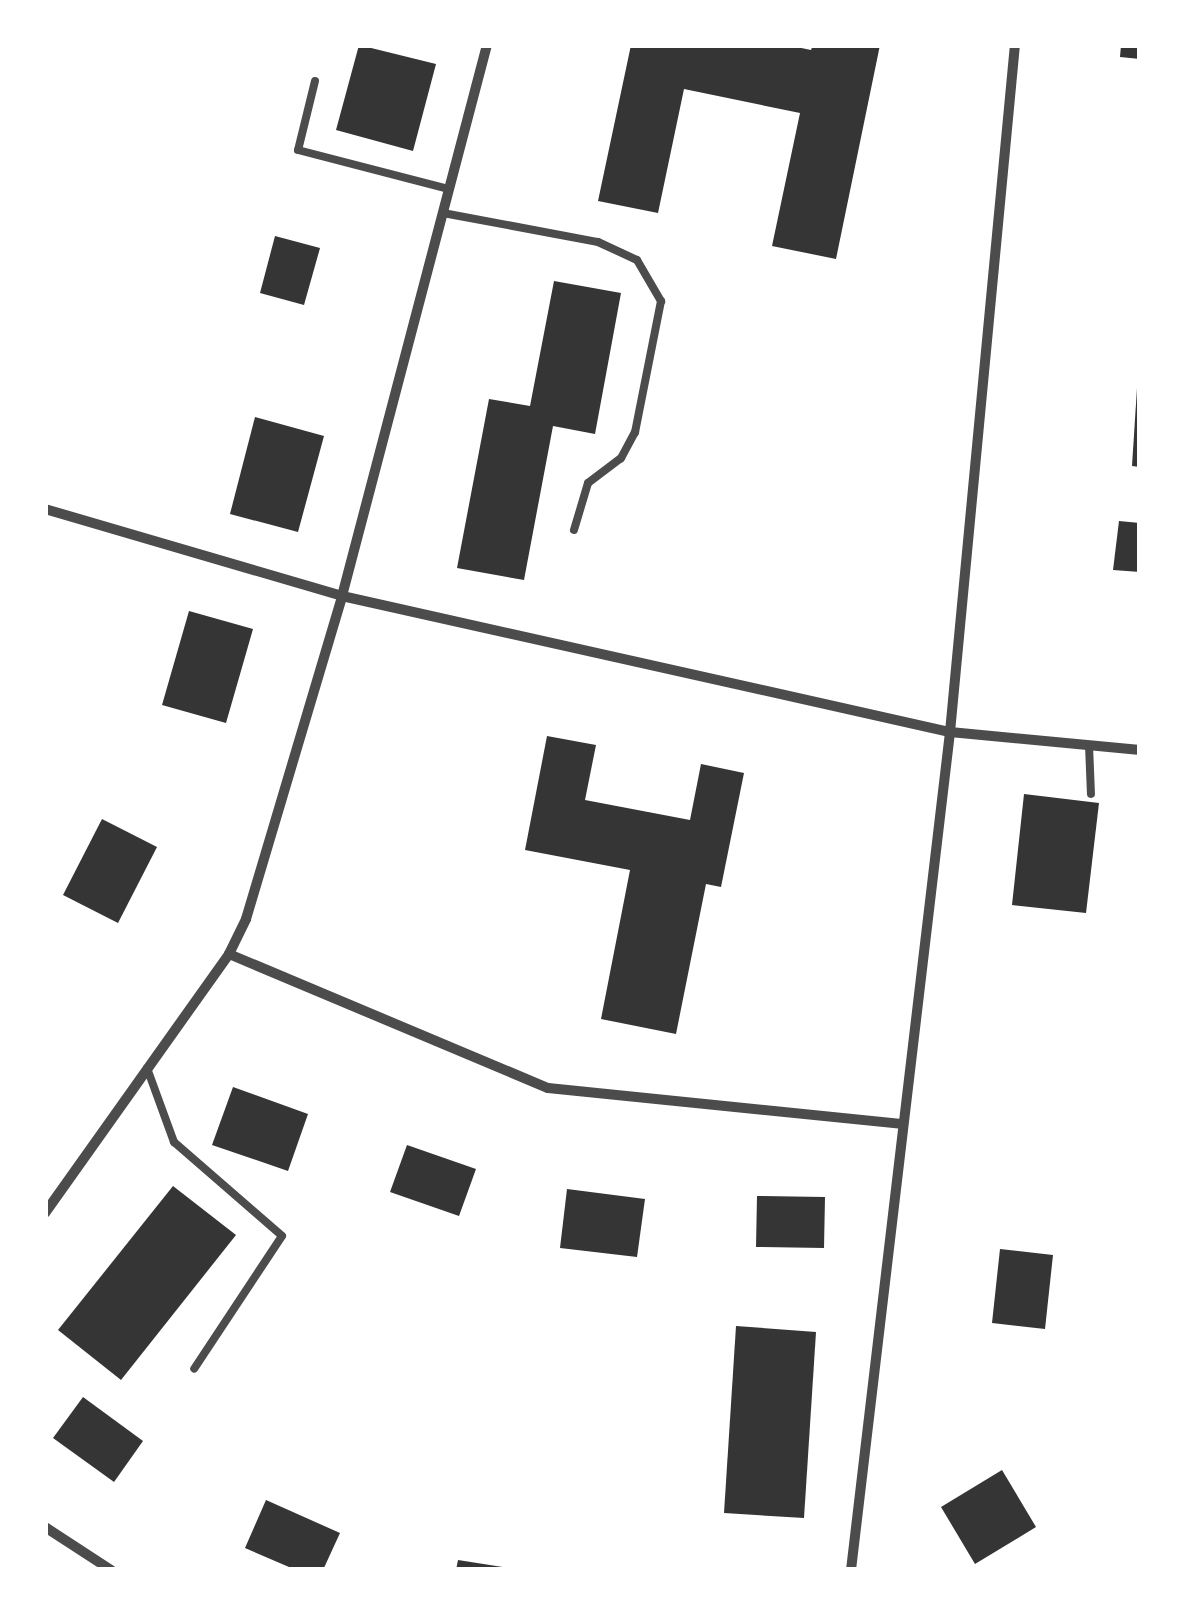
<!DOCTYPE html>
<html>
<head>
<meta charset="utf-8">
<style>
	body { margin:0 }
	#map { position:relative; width:1185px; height:1615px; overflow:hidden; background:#fff; font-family:"Roboto Condensed",sans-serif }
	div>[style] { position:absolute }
	.building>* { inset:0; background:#353535 }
	.service>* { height:8px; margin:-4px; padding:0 4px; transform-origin:4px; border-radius:4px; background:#4c4c4c }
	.minor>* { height:10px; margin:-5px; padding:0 5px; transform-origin:5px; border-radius:5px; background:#4c4c4c }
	span { translate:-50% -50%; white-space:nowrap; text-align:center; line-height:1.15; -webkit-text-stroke:10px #fff; paint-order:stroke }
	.frame { position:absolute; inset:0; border:48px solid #fff; pointer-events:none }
</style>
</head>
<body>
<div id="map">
	<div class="building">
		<div style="clip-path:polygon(359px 45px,436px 64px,413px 151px,336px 130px)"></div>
		<div style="clip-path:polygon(631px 45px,787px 45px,811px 50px,813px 45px,880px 45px,836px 259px,772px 246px,800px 113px,684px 89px,658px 213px,598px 201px)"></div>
		<div style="clip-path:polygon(1121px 45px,1140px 45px,1140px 59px,1120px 57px)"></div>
		<div style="clip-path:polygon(275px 236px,320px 248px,304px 305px,260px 293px)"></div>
		<div style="clip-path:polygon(554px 281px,621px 293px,595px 434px,553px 426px,524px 580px,457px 568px,489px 399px,530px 406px)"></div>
		<div style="clip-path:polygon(1137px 388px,1140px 388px,1140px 467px,1132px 466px)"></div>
		<div style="clip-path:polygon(255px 417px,324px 436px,298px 532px,230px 514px)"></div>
		<div style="clip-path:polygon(1119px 521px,1140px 523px,1140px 572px,1113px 570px)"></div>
		<div style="clip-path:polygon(189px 611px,253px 629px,226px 723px,162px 705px)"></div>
		<div style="clip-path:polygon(547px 736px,596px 745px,585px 800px,690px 820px,701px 764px,744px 773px,721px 887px,706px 884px,676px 1034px,601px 1019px,630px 870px,525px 850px)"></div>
		<div style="clip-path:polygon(1024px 794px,1099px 803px,1086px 913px,1012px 905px)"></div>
		<div style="clip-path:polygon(102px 819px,157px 847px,118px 923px,63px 895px)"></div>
		<div style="clip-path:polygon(233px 1087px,308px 1114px,288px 1171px,212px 1145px)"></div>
		<div style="clip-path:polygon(407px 1145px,476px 1169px,459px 1216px,390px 1192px)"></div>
		<div style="clip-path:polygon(173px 1186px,236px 1235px,121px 1380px,58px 1330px)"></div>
		<div style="clip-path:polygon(567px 1189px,645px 1199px,637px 1257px,560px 1248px)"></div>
		<div style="clip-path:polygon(757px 1196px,825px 1197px,824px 1248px,756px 1247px)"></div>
		<div style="clip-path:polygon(1000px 1249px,1053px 1255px,1045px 1329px,992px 1323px)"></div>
		<div style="clip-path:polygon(736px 1326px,816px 1332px,804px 1518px,724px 1513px)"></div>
		<div style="clip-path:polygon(83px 1397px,143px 1441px,114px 1482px,53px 1438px)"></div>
		<div style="clip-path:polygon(1002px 1470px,1036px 1527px,975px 1564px,941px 1507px)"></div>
		<div style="clip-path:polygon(266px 1500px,340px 1533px,323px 1570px,296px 1570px,245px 1548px)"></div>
		<div style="clip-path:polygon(458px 1560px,509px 1568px,508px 1570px,456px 1570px)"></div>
	</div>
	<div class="service">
		<div style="left:315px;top:81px;width:71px;rotate:103.8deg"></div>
		<div style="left:298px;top:150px;width:156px;rotate:14.5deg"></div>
		<div style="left:443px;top:213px;width:158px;rotate:10.6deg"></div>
		<div style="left:598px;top:242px;width:43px;rotate:24.8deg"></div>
		<div style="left:637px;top:260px;width:48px;rotate:59.7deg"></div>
		<div style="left:661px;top:301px;width:134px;rotate:101.2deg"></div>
		<div style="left:635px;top:432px;width:30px;rotate:118deg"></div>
		<div style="left:621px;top:458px;width:41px;rotate:142.9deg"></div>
		<div style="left:588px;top:483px;width:49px;rotate:106.6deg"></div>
		<div style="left:1089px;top:745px;width:49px;rotate:87.7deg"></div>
		<div style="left:147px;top:1068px;width:79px;rotate:70deg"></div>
		<div style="left:174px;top:1142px;width:143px;rotate:41deg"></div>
		<div style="left:282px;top:1236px;width:159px;rotate:123.5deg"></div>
	</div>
	<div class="minor">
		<div style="left:45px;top:509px;width:309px;rotate:16.3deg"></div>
		<div style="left:342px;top:596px;width:623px;rotate:12.61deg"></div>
		<div style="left:950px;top:732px;width:191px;rotate:5.4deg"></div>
		<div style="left:229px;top:954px;width:346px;rotate:22.8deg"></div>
		<div style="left:548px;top:1088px;width:355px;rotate:5.8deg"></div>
		<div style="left:45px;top:1213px;width:318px;rotate:-54.6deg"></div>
		<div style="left:229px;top:954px;width:39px;rotate:-64deg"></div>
		<div style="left:246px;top:919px;width:337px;rotate:-73.4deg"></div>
		<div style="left:342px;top:596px;width:570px;rotate:-75.26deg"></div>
		<div style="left:45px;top:1527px;width:79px;rotate:33.1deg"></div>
		<div style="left:851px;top:1570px;width:844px;rotate:-83.26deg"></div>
		<div style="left:950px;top:732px;width:690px;rotate:-84.6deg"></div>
	</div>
	<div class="frame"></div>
</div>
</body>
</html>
